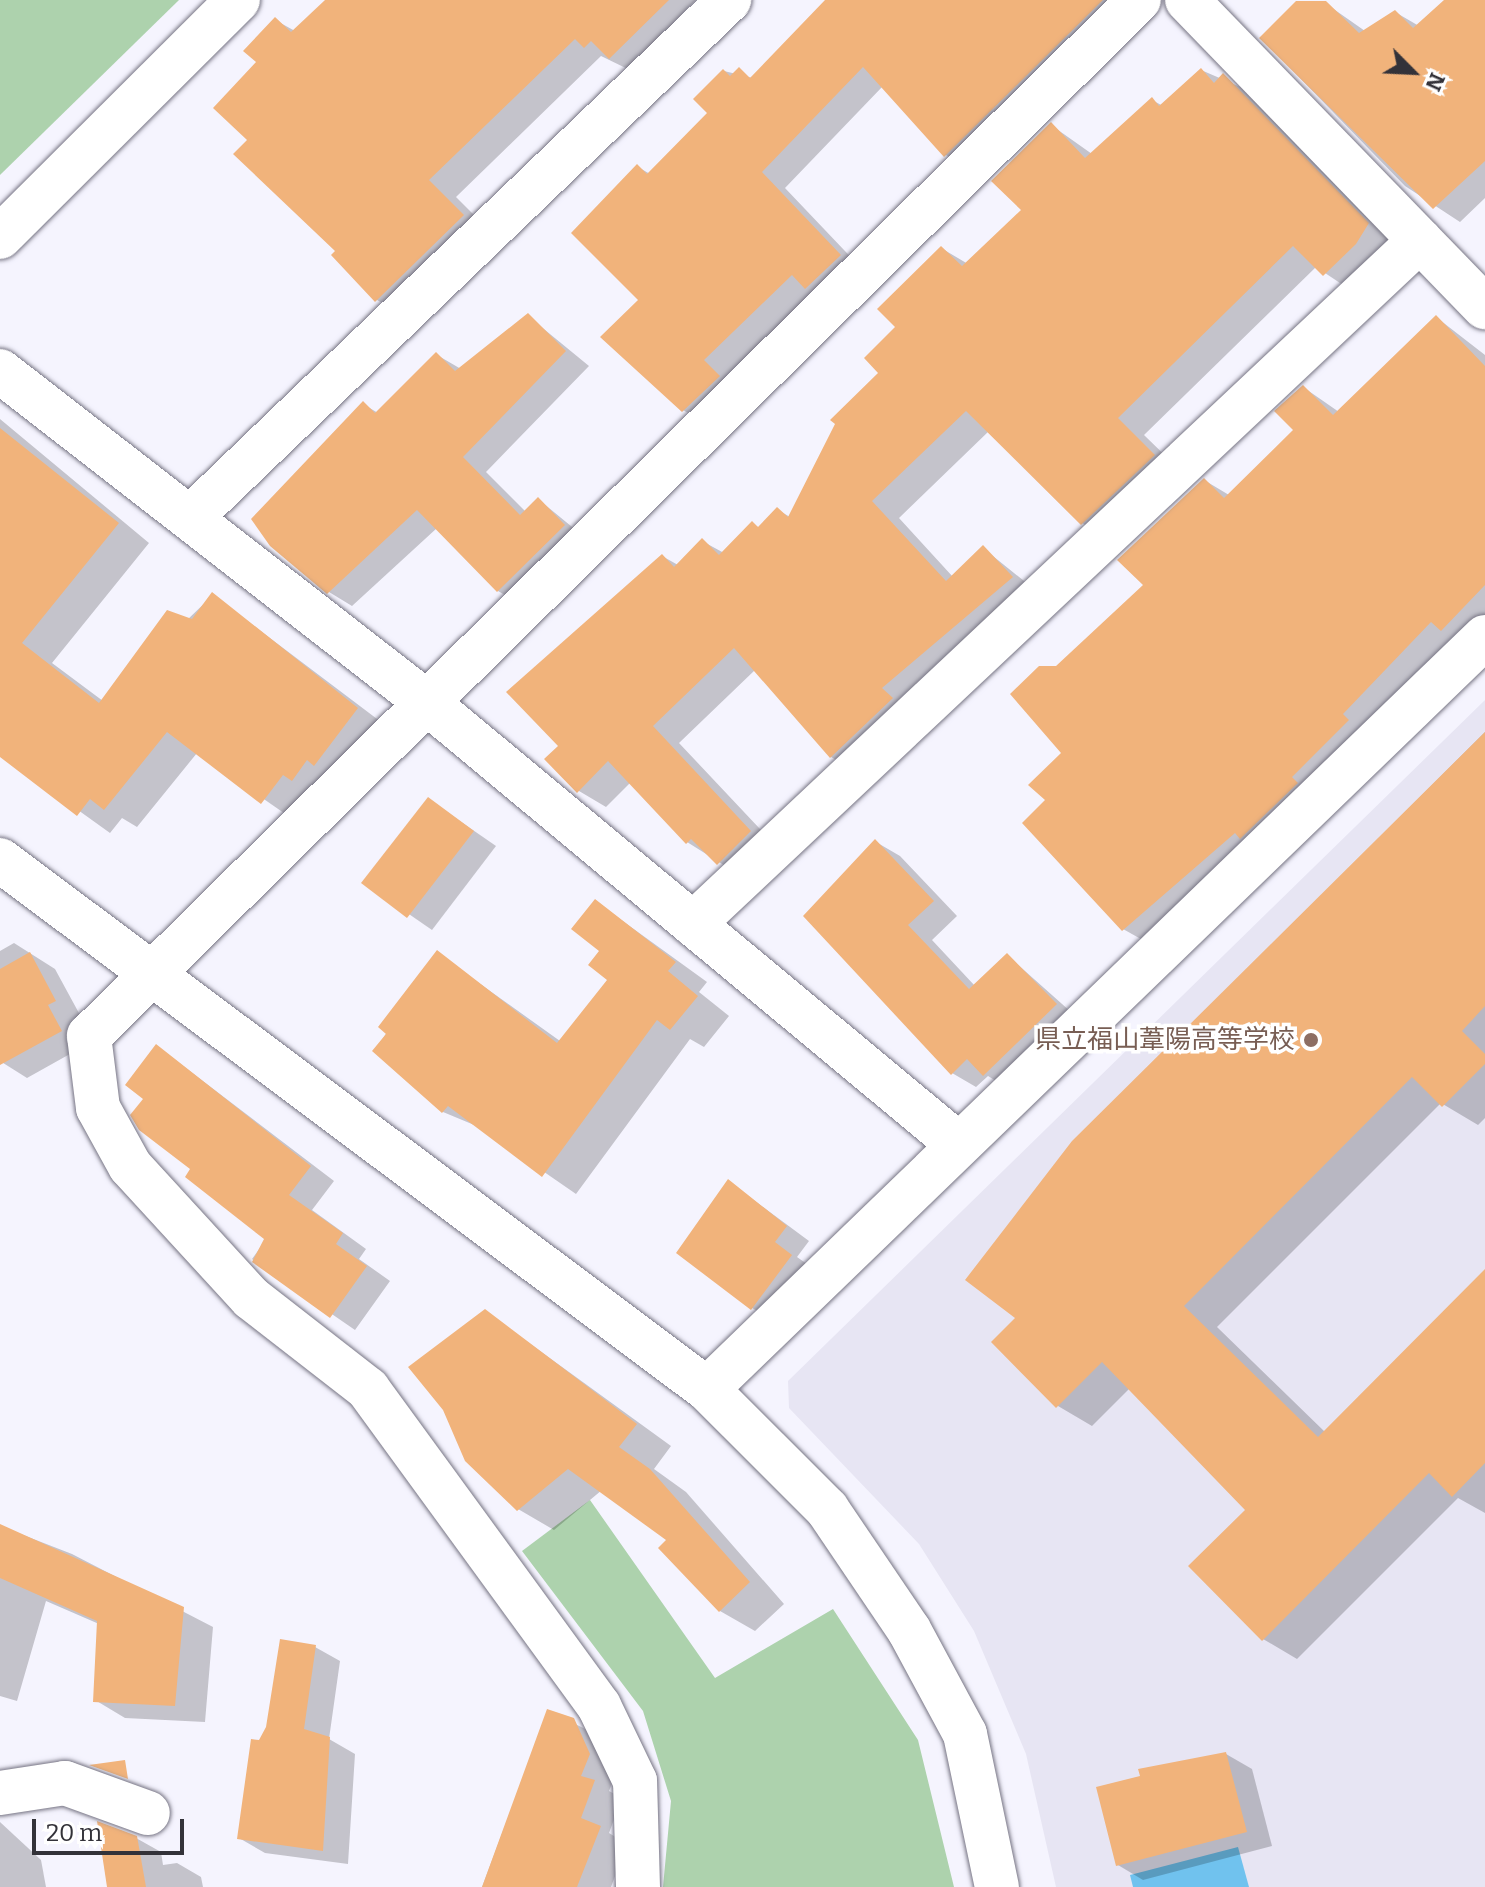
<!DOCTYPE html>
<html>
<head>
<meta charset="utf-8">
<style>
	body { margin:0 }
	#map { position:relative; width:1485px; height:1887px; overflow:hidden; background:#f5f4fe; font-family:Bitter,"Noto Sans JP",serif }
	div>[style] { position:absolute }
	.built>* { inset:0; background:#e7e5f3 }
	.green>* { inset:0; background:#add2ad }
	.water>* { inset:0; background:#70c2ee }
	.shadow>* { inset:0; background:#0003 }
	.building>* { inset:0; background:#f1b37b }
	.roads { filter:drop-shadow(0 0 2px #767483) drop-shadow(0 0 2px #767483) }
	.minor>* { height:44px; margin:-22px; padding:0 22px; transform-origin:22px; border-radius:22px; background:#fff }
	.dots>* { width:22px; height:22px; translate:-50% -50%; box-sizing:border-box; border:4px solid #fff; border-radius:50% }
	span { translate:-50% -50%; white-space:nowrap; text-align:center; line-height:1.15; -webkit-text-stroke:7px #fff; paint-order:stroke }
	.education-label { font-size:26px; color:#785e54 }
	.right { translate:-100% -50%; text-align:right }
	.north { position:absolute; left:1373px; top:32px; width:80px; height:80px; -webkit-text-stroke:6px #fff; paint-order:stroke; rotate:114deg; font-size:22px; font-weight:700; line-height:32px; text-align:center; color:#333239 }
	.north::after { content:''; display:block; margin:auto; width:28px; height:36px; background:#333239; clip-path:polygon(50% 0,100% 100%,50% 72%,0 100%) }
	.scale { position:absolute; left:32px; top:1819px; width:152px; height:36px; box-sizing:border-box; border:4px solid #333239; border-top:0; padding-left:10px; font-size:24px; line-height:28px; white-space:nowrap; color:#333239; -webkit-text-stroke:6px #fff; paint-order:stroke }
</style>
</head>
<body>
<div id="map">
	<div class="built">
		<div style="clip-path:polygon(1485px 700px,1485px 1887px,1056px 1887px,1026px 1754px,974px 1631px,919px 1544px,789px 1408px,788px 1381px)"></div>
	</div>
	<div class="green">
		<div style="clip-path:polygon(0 0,179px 0,0 175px)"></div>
		<div style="clip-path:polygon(590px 1500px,715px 1678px,833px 1609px,918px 1740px,954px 1887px,663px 1887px,671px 1801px,643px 1711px,522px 1551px)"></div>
	</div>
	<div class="water">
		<div style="clip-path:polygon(1238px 1847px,1249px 1887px,1133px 1887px,1130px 1875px)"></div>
	</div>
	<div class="shadow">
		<div style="clip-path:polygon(328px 0,696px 0,674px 22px,682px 31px,638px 74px,601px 56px,456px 197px,491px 232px,405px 316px,377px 300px,250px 140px,259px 62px,275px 20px,295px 31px)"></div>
		<div style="clip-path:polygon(828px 0,1132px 0,970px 170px,946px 155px,883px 86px,785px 188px,864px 271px,814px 292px,727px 375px,743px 391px,708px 425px,683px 410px,641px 300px,638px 167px,650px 174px,710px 113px,724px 71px,753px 78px)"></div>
		<div style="clip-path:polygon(1468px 0,1485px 0,1485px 198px,1460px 222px,1405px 186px,1261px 38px,1325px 3px,1365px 31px,1395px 12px,1419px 26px)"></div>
		<div style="clip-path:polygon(1201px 70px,1252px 92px,1395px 240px,1352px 291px,1316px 267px,1144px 435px,1182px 472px,1110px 539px,1082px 523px,989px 431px,899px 518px,953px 577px,983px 548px,1039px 593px,859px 773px,831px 757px,755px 670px,679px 743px,778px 848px,746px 879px,687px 842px,631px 782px,606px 807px,579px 791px,560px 746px,662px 556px,678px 565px,702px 541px,724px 553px,752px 524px,760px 528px,778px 510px,790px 517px,881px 373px,941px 248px,968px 264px,1024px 210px,1051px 125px,1092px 154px,1152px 100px,1163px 106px)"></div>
		<div style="clip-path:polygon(528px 316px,589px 366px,486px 472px,526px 512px,538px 499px,588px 540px,522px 605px,498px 591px,437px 528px,352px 606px,329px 592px,363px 404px,378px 413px,437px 355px,461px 369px)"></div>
		<div style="clip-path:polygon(1436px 317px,1485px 355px,1485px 626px,1148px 943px,1123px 929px,1048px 800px,1064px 753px,1057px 668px,1146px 585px,1204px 480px,1229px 495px,1296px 430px,1303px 387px,1339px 412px)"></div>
		<div style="clip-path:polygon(0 419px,149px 543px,52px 663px,103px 701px,213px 595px,389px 728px,294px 820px,197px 753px,137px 827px,122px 818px,110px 833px,0 754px)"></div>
		<div style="clip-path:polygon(1485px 732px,1485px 1118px,1478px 1125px,1441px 1103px,1217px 1327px,1325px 1432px,1485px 1272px,1485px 1513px,1458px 1498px,1297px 1659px,1263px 1639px,1247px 1510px,1130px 1388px,1092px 1426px,1058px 1406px,1018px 1317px,1074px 1143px)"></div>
		<div style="clip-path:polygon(428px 799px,496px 846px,432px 930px,364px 883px)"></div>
		<div style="clip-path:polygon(876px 842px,900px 856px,957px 916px,932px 940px,975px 986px,1007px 955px,1080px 1020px,1009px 1089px,988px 1076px,976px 1087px,952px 1073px)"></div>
		<div style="clip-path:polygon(595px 901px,707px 982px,699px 992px,729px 1016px,704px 1047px,690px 1039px,576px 1194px,479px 1127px,443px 1112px,375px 1051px,437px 953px,560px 1041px,610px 979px)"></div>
		<div style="clip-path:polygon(14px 943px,55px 969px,80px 1015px,72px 1020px,86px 1045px,27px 1078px,0 1061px,0 951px)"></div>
		<div style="clip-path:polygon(157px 1046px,334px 1181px,312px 1210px,366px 1249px,359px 1259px,390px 1281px,355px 1330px,252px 1259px,267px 1238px,193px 1169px,145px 1098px)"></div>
		<div style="clip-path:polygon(728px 1181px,809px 1241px,797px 1257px,814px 1269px,775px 1321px,752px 1308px)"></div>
		<div style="clip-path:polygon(485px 1311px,671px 1446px,654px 1469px,686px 1492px,784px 1604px,755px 1631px,720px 1611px,670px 1539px,602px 1490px,554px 1530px,518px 1509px)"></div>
		<div style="clip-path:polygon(0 1526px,72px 1554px,213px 1627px,205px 1722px,125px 1718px,95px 1700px,99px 1624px,46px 1601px,17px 1701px,0 1696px)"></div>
		<div style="clip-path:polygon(315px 1647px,340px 1661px,329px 1739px,355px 1754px,348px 1864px,265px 1853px,239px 1838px,260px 1742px)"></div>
		<div style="clip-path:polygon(548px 1711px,602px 1737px,617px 1771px,609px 1791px,622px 1798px,609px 1833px,627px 1844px,611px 1887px,482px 1887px)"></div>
		<div style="clip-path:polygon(1226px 1754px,1252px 1769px,1272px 1846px,1143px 1880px,1118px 1865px)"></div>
		<div style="clip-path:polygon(0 1822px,41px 1860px,46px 1887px,0 1887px)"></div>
		<div style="clip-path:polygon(136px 1838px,161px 1852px,163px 1865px,177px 1863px,201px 1877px,203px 1887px,109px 1887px)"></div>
	</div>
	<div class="building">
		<div style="clip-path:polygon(325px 0,669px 0,609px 59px,591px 41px,584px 48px,575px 39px,429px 180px,464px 215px,375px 302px,331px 255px,335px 251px,233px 154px,247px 140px,213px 108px,256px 62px,243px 51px,275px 17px,291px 32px)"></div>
		<div style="clip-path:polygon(825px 0,1103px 0,944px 157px,863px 67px,762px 172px,841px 255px,805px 289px,792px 275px,704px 360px,720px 376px,682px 412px,600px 337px,638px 300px,571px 233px,637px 164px,647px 174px,707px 113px,693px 99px,723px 69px,730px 76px,739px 67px,750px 78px)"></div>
		<div style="clip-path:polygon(1444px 0,1485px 0,1485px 161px,1433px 209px,1259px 38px,1296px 1px,1326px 1px,1359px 33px,1395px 10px,1413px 28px)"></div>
		<div style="clip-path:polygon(1201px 68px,1214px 83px,1223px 73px,1369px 223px,1356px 244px,1323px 276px,1293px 246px,1118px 418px,1155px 455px,1081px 525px,966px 411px,872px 501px,946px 581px,983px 545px,1013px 577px,882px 688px,893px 698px,830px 758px,734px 648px,653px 726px,751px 831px,717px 865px,691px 839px,686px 844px,608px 761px,577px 793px,544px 759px,558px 746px,506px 692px,662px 554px,674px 567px,702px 538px,719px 555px,752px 521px,758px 527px,777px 507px,788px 517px,835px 424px,830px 420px,878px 373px,864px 358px,895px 327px,877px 309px,941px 246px,962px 266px,1021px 210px,991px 181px,1051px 122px,1085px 158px,1152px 97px,1159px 106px)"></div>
		<div style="clip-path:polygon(528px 313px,566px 351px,463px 457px,520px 515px,538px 497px,565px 525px,497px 592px,417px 510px,327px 594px,270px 546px,251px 519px,363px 401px,375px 413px,436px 352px,455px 371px)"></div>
		<div style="clip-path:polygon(1436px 315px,1485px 366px,1485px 585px,1441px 631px,1431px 622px,1343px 714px,1349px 720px,1292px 777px,1298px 783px,1240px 839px,1235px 833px,1122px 931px,1022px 823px,1045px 800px,1028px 785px,1061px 753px,1010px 694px,1039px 666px,1056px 666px,1143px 585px,1117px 560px,1204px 478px,1224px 498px,1293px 430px,1274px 411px,1303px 385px,1333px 415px)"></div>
		<div style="clip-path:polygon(0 428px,119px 523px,22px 643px,99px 703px,167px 610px,192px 619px,212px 592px,358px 708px,314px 766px,307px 760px,292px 781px,283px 775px,261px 804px,167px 732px,104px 810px,90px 799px,77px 816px,0 757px)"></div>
		<div style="clip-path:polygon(1485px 732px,1485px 1006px,1462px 1031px,1485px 1054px,1485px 1064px,1442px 1107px,1412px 1077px,1184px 1306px,1318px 1437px,1485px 1269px,1485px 1463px,1452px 1497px,1429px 1473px,1262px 1641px,1188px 1566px,1245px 1510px,1102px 1362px,1056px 1408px,991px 1342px,1015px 1318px,965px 1280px,1072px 1141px)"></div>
		<div style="clip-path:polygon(428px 797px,474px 831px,407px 918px,361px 883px)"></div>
		<div style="clip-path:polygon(875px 839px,934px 901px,908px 925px,969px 989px,1007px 953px,1057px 1004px,983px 1076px,967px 1059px,951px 1075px,803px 916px)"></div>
		<div style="clip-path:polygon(595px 899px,676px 962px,668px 971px,698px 996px,670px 1030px,657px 1020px,542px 1177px,448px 1106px,442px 1113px,372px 1051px,386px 1034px,378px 1027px,437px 950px,557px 1043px,607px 980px,588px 965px,599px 951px,571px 929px)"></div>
		<div style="clip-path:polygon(30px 952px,56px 1001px,48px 1005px,62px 1031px,0 1065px,0 969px)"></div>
		<div style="clip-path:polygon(156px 1044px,311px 1166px,289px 1195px,343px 1233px,336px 1244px,367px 1266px,330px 1318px,252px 1262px,264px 1239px,185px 1177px,190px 1169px,139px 1130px,130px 1115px,143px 1099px,125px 1085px)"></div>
		<div style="clip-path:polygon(728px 1179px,787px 1226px,775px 1242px,792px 1255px,751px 1310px,676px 1253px)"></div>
		<div style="clip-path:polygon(485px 1309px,637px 1424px,619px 1447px,650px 1469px,750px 1582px,719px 1612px,658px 1548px,666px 1540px,568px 1469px,517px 1511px,465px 1461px,443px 1410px,408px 1367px)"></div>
		<div style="clip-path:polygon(0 1524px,184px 1607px,175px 1706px,93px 1702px,97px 1621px,0 1578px)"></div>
		<div style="clip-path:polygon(280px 1639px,316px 1645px,304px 1729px,330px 1737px,323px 1851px,237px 1839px,251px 1739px,259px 1740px,266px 1727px)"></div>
		<div style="clip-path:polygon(547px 1709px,574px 1718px,590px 1754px,581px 1776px,595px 1780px,581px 1818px,601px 1826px,577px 1887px,482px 1887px)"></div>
		<div style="clip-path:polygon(1226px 1752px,1247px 1832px,1116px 1866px,1096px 1787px,1140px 1776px,1138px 1769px)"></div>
		<div style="clip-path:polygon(125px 1760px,128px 1779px,89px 1765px)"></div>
		<div style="clip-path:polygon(97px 1821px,137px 1836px,146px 1887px,107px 1887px)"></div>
	</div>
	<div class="roads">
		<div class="minor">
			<div style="left:1187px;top:0;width:428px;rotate:45.9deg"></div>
			<div style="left:0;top:237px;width:336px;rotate:-44.9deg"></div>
			<div style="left:0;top:371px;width:538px;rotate:37.83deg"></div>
			<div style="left:425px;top:701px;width:694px;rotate:39.74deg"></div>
			<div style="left:190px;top:518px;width:748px;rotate:-43.86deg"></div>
			<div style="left:0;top:860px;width:883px;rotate:36.81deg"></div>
			<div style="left:707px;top:1389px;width:170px;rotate:45deg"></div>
			<div style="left:827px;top:1509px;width:146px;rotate:55.9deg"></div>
			<div style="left:909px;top:1630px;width:118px;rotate:61.7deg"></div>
			<div style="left:965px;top:1734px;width:156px;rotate:78.2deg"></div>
			<div style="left:693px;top:924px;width:998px;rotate:-43.25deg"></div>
			<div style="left:707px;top:1389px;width:1082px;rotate:-44.03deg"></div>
			<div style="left:0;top:1793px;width:66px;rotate:-8.7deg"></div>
			<div style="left:65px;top:1783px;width:88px;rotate:19.9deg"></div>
			<div style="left:638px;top:1887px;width:106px;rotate:-91.6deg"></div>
			<div style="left:635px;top:1781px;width:83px;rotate:-115.6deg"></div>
			<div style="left:599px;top:1706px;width:392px;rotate:-126.1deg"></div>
			<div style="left:368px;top:1389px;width:148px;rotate:-142.1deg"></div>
			<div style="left:251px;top:1298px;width:179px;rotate:-132.5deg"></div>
			<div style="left:130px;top:1166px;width:66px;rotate:-118.9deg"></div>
			<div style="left:98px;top:1108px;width:73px;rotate:-97.1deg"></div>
			<div style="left:89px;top:1036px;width:1475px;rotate:-44.62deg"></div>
		</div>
	</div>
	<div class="dots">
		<div style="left:1311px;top:1040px;background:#8d6e63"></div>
	</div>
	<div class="education-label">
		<span class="right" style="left:1295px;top:1040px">県立福山葦陽高等学校</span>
	</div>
	<div class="north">N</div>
	<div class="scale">20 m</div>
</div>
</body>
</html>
